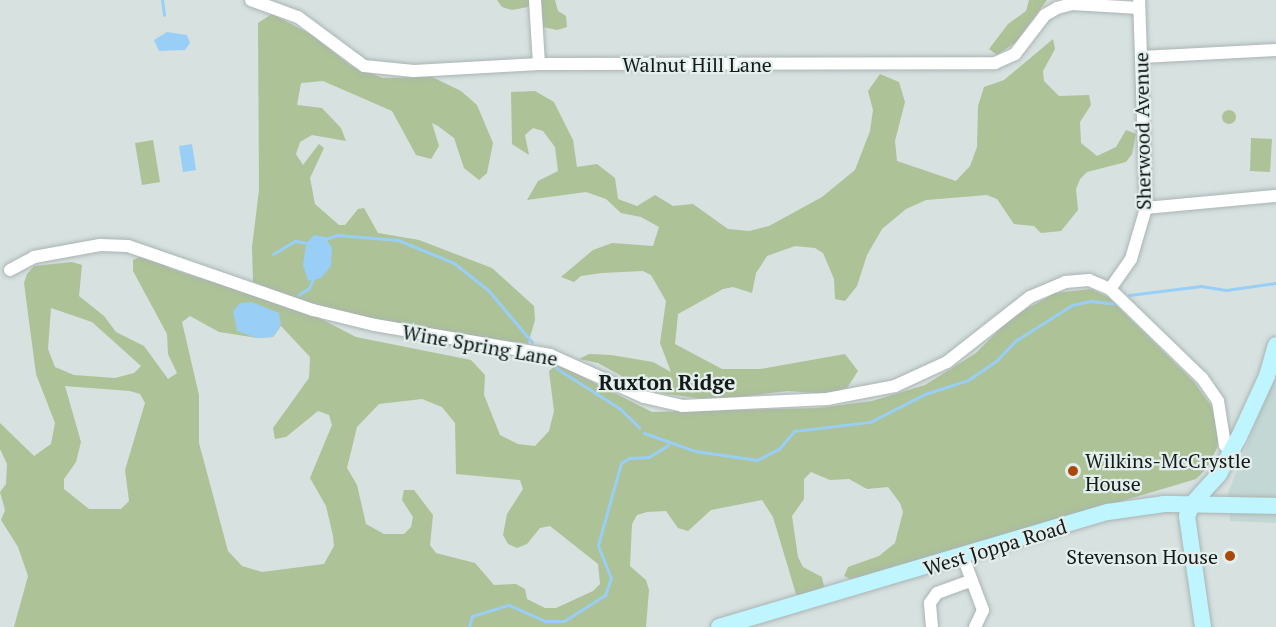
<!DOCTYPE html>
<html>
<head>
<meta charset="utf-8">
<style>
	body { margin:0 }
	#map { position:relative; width:1276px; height:627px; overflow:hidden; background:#d6e1e0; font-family:"PT Serif",serif }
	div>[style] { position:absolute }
	.built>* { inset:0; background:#c3d7d4 }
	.green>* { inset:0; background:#adc297 }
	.round { border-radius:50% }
	.water>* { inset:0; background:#99cef7 }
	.stream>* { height:3px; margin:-1.5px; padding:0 1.5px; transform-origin:1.5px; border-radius:1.5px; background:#99cef7 }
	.roads { filter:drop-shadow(0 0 2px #aab4b3) drop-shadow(0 0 2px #aab4b3) }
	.street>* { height:12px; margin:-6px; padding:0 6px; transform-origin:6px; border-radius:6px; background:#fff }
	.secondary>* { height:16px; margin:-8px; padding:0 8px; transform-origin:8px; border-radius:8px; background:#bff5ff }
	.dots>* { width:16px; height:16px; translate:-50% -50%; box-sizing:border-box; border:3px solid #e3efed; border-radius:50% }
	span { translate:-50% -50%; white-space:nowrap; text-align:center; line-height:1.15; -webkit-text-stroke:4.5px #e3efed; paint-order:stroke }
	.street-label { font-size:20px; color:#151918 }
	.poi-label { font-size:20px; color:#151918 }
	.left { translate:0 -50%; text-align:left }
	.right { translate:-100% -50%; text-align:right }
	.neighbourhood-label { font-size:21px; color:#151918; font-weight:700 }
</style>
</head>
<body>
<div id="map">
	<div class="built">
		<div style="clip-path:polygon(1276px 372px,1276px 523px,1230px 521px,1228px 493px)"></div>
	</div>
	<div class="green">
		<div style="clip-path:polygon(497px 0,532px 0,533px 6px,512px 10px,502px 7px)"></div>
		<div style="clip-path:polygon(541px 0,555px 0,558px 11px,566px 16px,567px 27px,557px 30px,543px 27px)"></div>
		<div style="clip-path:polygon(1029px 0,1047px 0,1016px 42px,997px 55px,989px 49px,1008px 24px,1026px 11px)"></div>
		<div style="clip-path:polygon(272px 14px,312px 35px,351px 66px,383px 78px,432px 77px,461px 91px,477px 105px,493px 143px,487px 173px,479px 180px,464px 168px,454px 138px,438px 126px,432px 123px,439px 146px,431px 159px,416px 155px,392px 111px,323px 81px,301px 83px,297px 105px,322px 108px,341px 128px,346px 141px,312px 135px,300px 142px,296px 154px,303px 165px,319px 144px,324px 148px,310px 178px,315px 204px,339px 225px,345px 225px,358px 209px,364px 208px,378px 233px,419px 240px,492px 268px,534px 306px,535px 320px,528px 344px,377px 321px,325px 309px,253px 282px,252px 247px,259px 190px,258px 23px)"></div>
		<div style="clip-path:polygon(1053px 39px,1055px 49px,1043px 71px,1044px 81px,1059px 96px,1089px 95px,1091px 105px,1080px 122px,1081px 143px,1097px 156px,1116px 147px,1126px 130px,1136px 134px,1132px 154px,1126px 162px,1087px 172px,1080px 179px,1076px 189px,1078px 210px,1061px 231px,1041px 233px,1034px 226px,1014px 224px,997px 199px,987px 195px,926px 200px,906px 209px,882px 229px,867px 255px,857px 286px,845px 301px,835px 299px,834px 279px,823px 253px,815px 248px,795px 246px,767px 256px,756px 273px,752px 293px,733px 287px,723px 289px,678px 314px,675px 344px,722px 369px,760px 369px,845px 354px,858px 371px,847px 388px,828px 394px,788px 391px,713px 400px,651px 392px,598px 363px,579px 359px,589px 354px,611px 355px,653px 362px,671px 372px,660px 343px,666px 301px,651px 275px,643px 271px,602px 273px,581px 276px,574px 282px,561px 277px,593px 250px,612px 243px,653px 246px,659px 227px,641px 217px,621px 213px,606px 199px,586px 192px,527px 200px,538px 181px,558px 171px,555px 147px,543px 131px,533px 128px,525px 135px,529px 155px,512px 144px,511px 92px,535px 91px,554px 102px,573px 140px,577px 167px,597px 164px,615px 178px,618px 199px,637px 206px,655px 195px,673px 206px,693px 204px,728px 229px,749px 231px,769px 226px,822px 197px,855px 170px,870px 131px,873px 110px,868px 91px,880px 74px,899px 82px,905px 102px,895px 141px,897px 161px,956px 181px,970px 166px,977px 147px,978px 106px,984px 87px,1004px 80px)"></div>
		<div class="round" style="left:1222px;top:110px;width:14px;height:14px"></div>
		<div style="clip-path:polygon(1251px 138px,1272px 139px,1270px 172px,1250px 171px)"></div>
		<div style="clip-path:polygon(153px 140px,160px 182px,142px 185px,135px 143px)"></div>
		<div style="clip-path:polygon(evenodd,142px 256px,153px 256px,171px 269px,304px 310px,356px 337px,471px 360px,485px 375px,484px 395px,500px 435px,518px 444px,535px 446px,549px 431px,554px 411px,549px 371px,557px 364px,652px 412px,818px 408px,872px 401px,925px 385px,976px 353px,1012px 317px,1055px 293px,1091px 289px,1108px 297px,1194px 382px,1212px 407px,1219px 436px,1217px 448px,1207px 468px,1196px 479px,854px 581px,844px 576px,848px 567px,879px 556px,895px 543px,903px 512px,900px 503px,888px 487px,867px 489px,849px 479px,830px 480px,811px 472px,804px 479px,804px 499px,792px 516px,798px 557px,803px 567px,822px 577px,824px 587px,807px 598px,796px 594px,773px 517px,762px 500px,711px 510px,688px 531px,678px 528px,666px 511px,647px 512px,637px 515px,632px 524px,630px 566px,646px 580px,649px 590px,646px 627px,14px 627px,28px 576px,18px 547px,1px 520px,5px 510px,0 492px,6px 484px,7px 464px,0 449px,0 423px,34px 456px,51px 444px,55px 423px,36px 374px,24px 283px,27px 274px,34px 266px,72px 262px,82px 265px,79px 296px,104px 316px,116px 332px,144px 346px,168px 379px,177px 373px,168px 354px,167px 334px,133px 271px,133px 260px,142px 256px,51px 308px,92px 322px,141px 366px,134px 373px,115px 378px,74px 375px,55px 367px,48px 349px,51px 308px,142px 256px,190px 316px,219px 332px,257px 338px,273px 337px,281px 326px,310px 357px,309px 378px,273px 428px,275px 439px,286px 437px,318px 411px,329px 415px,332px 425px,310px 478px,326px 506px,333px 536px,334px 546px,324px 564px,262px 572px,242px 566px,228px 551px,199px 443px,199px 395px,182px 322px,190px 316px,142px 256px,65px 386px,130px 391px,140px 394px,145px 403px,125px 470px,129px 501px,121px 509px,89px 509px,64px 489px,64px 479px,76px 462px,81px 442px,65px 386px,142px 256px,422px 399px,442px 407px,455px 423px,456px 474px,520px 480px,523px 489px,507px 514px,503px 535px,508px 544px,517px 548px,527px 544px,540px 528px,550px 526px,598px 564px,600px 584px,593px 591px,556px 608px,545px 608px,527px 599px,525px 589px,516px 584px,494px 585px,475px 563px,436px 553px,430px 545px,433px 515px,414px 490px,404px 490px,402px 500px,413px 517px,411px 527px,404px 534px,384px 534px,366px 524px,357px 485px,347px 468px,357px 427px,379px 404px,422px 399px)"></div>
	</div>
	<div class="water">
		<div style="clip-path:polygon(167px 32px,187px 35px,190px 43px,185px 50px,159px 51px,154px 40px)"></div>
		<div style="clip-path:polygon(192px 144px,196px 170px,183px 172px,179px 146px)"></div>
		<div style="clip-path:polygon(314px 235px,325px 237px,332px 248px,331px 266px,321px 278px,308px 281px,303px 265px,306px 244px)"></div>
		<div style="clip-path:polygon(252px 302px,279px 313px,281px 325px,273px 337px,257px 338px,237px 331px,233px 311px,240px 303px)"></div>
	</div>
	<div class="stream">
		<div style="left:162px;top:0;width:15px;rotate:82deg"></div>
		<div style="left:325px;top:239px;width:13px;rotate:-18deg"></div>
		<div style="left:337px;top:235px;width:61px;rotate:4.7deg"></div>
		<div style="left:398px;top:240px;width:61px;rotate:22.3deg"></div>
		<div style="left:454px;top:263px;width:43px;rotate:38.5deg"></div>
		<div style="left:488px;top:290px;width:68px;rotate:49.8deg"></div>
		<div style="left:273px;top:254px;width:26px;rotate:-31deg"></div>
		<div style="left:295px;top:241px;width:14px;rotate:8deg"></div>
		<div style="left:298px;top:295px;width:13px;rotate:-32deg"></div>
		<div style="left:309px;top:288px;width:12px;rotate:-66deg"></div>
		<div style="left:1129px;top:295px;width:73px;rotate:-7.1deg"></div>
		<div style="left:1201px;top:286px;width:25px;rotate:9deg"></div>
		<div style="left:1226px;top:290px;width:50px;rotate:-8deg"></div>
		<div style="left:556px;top:368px;width:75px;rotate:32.4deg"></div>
		<div style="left:619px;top:408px;width:28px;rotate:44deg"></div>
		<div style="left:644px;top:433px;width:54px;rotate:19.4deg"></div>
		<div style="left:695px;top:451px;width:63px;rotate:8.3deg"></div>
		<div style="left:757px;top:460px;width:25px;rotate:-27deg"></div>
		<div style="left:779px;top:449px;width:23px;rotate:-50deg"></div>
		<div style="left:794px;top:431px;width:77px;rotate:-6.8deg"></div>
		<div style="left:870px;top:422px;width:62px;rotate:-27deg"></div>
		<div style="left:925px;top:394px;width:45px;rotate:-18deg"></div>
		<div style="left:968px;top:380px;width:32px;rotate:-34deg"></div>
		<div style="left:995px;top:362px;width:29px;rotate:-46deg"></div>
		<div style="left:1015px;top:341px;width:67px;rotate:-32.3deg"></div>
		<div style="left:1072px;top:305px;width:19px;rotate:-12deg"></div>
		<div style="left:1091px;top:301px;width:23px;rotate:7deg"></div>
		<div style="left:469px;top:627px;width:11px;rotate:-75deg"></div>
		<div style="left:472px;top:616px;width:39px;rotate:-17deg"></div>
		<div style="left:509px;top:605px;width:39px;rotate:24deg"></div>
		<div style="left:545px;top:621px;width:19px"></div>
		<div style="left:564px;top:621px;width:49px;rotate:-32.4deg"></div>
		<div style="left:605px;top:595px;width:18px;rotate:-71deg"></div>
		<div style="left:611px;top:578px;width:35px;rotate:-112deg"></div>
		<div style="left:598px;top:545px;width:85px;rotate:-74.3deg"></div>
		<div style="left:621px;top:463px;width:9px;rotate:-32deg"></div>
		<div style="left:629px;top:458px;width:20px;rotate:-3deg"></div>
		<div style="left:649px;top:457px;width:22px;rotate:-32deg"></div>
	</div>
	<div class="roads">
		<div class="street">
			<div style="left:251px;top:0;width:50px;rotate:19.9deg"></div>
			<div style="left:298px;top:17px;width:82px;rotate:36.6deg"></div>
			<div style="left:364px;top:66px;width:50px;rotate:5.7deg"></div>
			<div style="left:414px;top:71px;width:125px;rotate:-3.2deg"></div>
			<div style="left:539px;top:64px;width:456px;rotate:-0.1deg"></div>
			<div style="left:995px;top:63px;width:22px;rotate:-24deg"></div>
			<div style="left:1015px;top:54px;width:49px;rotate:-52.4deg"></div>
			<div style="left:1045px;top:15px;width:14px;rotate:-30deg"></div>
			<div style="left:1057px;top:8px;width:16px;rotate:-15deg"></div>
			<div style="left:1072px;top:4px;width:67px;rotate:3.4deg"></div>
			<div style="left:535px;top:0;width:64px;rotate:86.4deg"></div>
			<div style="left:1141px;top:57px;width:135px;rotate:-3deg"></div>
			<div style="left:1146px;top:208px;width:131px;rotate:-5.3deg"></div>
			<div style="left:10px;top:270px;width:27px;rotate:-28deg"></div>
			<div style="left:34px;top:257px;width:67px;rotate:-10.3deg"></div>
			<div style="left:100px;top:245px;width:28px;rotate:2deg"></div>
			<div style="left:128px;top:246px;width:196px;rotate:19.1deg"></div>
			<div style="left:313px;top:310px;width:64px;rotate:13.6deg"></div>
			<div style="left:375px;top:325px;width:178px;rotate:9.7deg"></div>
			<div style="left:550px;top:355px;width:103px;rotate:24.1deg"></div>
			<div style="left:644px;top:397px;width:39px;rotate:13deg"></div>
			<div style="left:682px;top:406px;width:145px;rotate:-2.8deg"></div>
			<div style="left:827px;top:399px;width:69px;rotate:-10.8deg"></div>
			<div style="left:895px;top:386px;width:57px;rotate:-24.8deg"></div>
			<div style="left:947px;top:362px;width:105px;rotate:-38.1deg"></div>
			<div style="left:1030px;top:297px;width:38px;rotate:-23deg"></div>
			<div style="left:1065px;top:282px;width:24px;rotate:-5deg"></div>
			<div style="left:1089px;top:280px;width:23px;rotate:23deg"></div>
			<div style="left:1110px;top:289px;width:128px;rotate:44.1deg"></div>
			<div style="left:1202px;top:378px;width:28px;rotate:55deg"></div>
			<div style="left:1218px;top:401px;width:45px;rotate:81deg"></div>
			<div style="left:1225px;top:445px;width:8px;rotate:45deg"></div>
			<div style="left:1110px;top:289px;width:37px;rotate:-55deg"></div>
			<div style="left:1131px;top:259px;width:53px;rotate:-73.6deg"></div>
			<div style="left:1146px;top:208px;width:207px;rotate:-91.9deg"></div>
			<div style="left:963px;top:557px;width:57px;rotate:69.3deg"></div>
			<div style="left:983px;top:610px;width:19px;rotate:115deg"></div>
			<div style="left:932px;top:627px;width:24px;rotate:-95deg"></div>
			<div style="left:930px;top:603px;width:12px;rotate:-55deg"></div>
			<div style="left:937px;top:593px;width:37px;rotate:-20deg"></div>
		</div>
		<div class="secondary">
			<div style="left:719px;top:627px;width:406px;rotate:-16.5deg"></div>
			<div style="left:1108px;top:512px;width:57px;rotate:-8.1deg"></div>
			<div style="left:1164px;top:504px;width:112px;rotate:1deg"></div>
			<div style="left:1203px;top:627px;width:112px;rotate:-98.2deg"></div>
			<div style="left:1187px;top:516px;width:13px;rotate:-67deg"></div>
			<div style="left:1192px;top:504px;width:40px;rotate:-48deg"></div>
			<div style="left:1219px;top:474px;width:40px;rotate:-62deg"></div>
			<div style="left:1238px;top:439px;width:69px;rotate:-65.3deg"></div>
			<div style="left:1267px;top:376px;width:32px;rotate:-74deg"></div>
		</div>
	</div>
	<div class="dots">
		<div style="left:1073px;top:471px;background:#ab480e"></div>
		<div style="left:1230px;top:556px;background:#ab480e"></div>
	</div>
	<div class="street-label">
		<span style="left:697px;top:64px">Walnut Hill Lane</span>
		<span style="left:1142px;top:131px;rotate:-91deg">Sherwood Avenue</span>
		<span style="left:480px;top:345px;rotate:10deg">Wine Spring Lane</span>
		<span style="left:995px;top:547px;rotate:-17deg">West Joppa Road</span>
	</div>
	<div class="poi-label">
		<span class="left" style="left:1085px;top:472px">Wilkins-McCrystle<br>House</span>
		<span class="right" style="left:1218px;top:556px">Stevenson House</span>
	</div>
	<div class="neighbourhood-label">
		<span style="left:667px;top:382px">Ruxton Ridge</span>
	</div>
</div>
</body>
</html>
